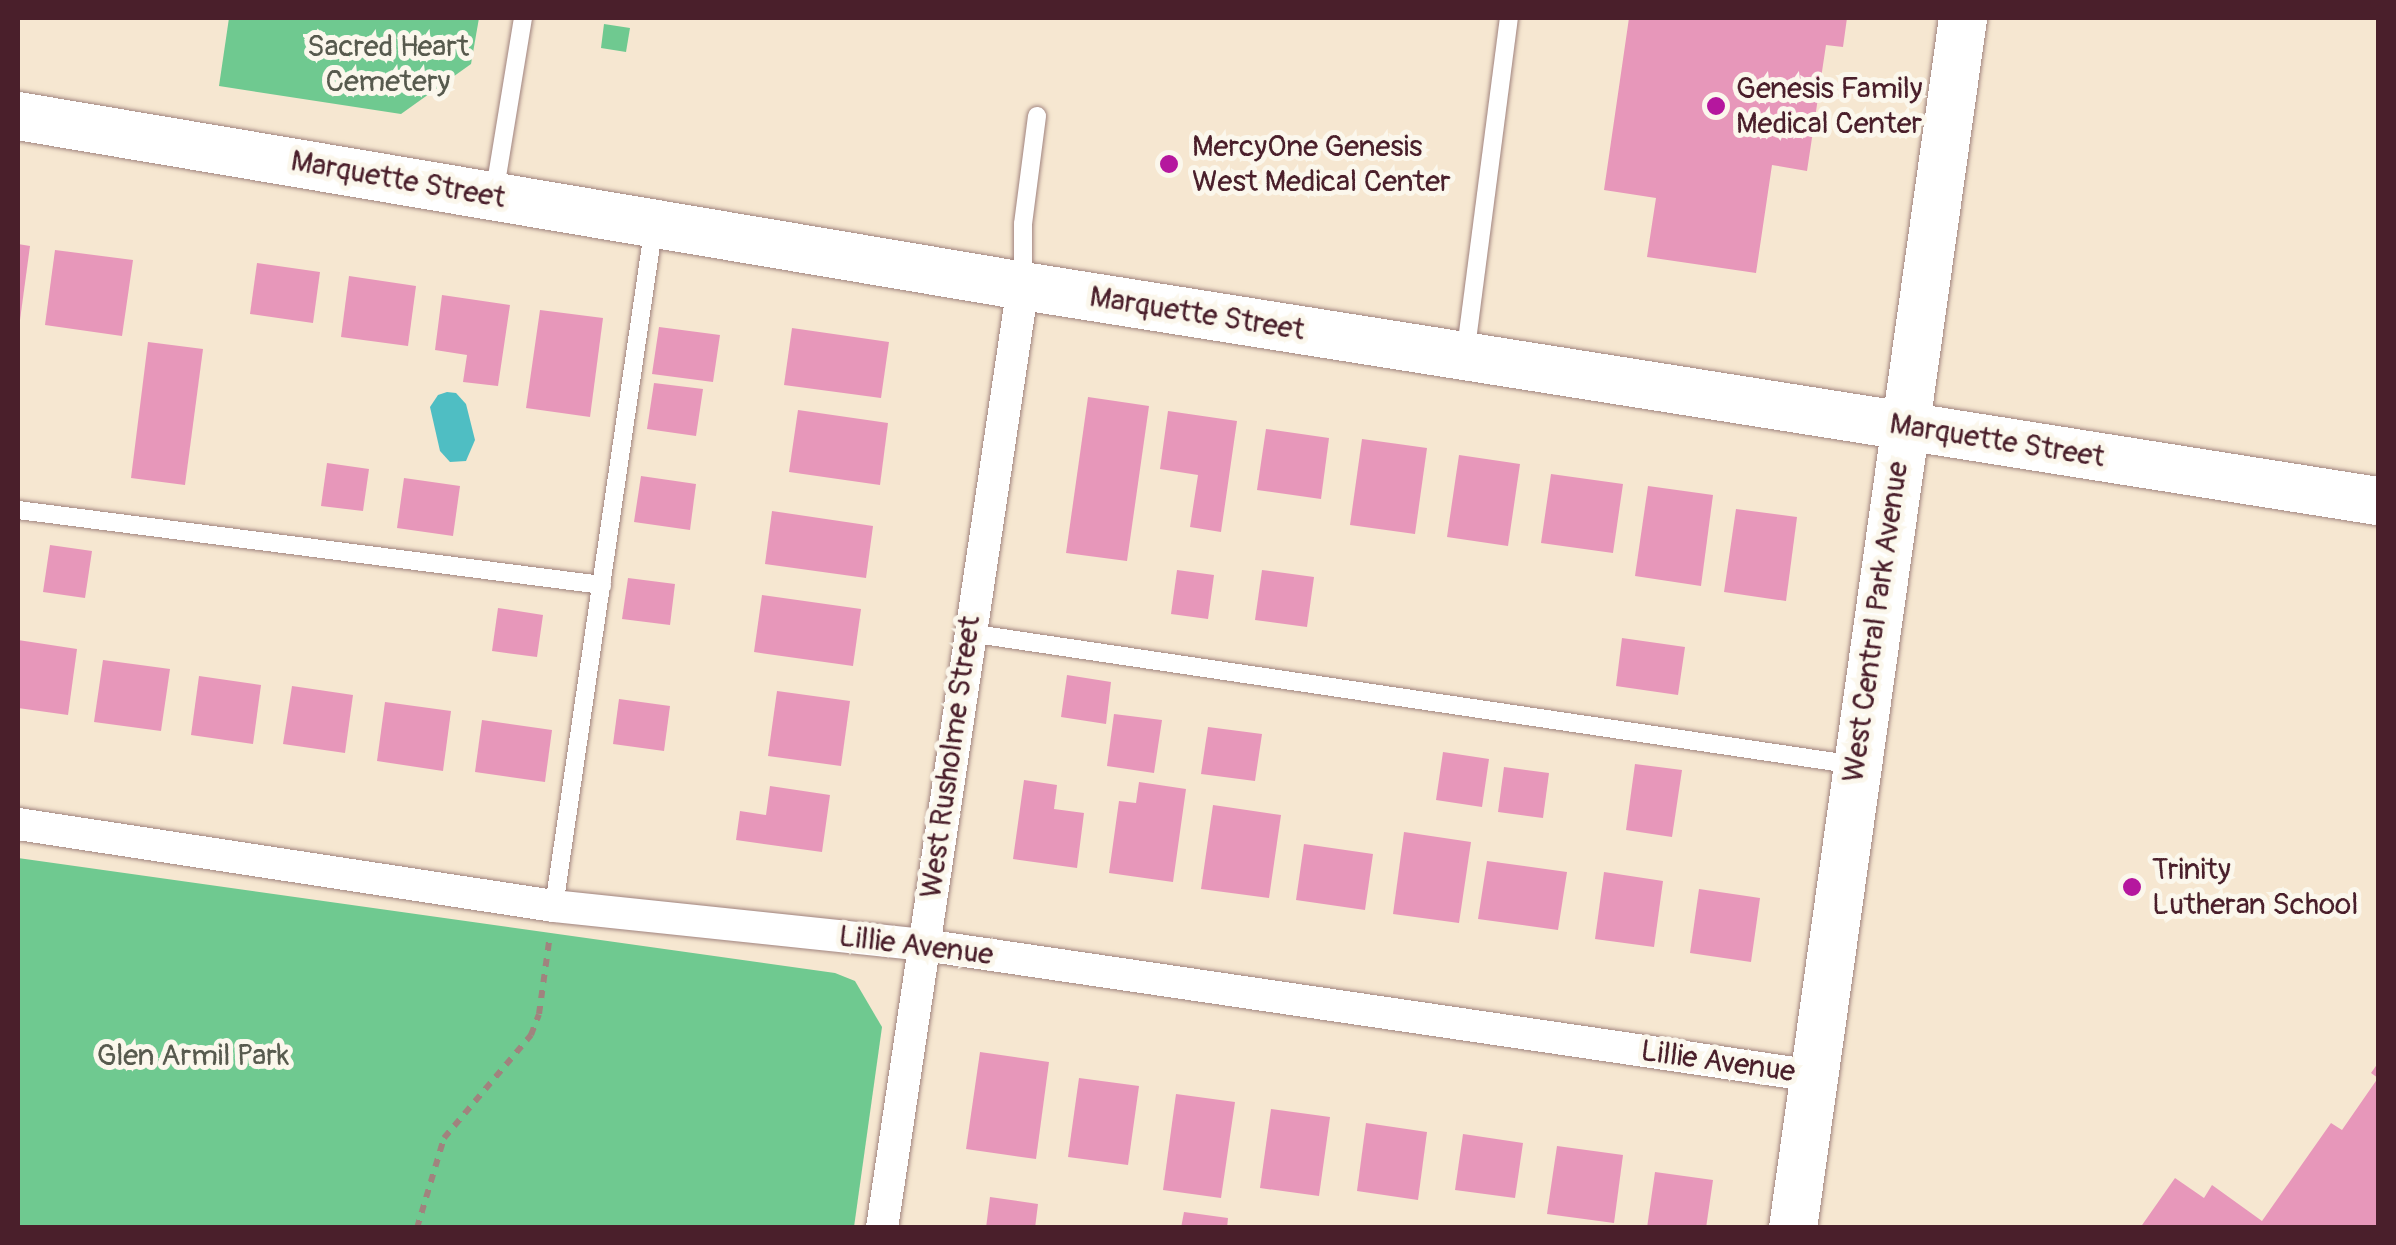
<!DOCTYPE html>
<html>
<head>
<meta charset="utf-8">
<style>
	body { margin:0 }
	#map { position:relative; width:2396px; height:1245px; overflow:hidden; background:#f6e7d1; font-family:Pangolin,sans-serif }
	div>[style] { position:absolute }
	.green>* { inset:0; background:#6fc990 }
	.water>* { inset:0; background:#4fbec3 }
	.building>* { inset:0; background:#e797ba }
	.path>* { height:6px; margin-top:-3px; transform-origin:0; background:repeating-linear-gradient(90deg,#a0837e 0 8px,transparent 0 16px) }
	.roads { filter:drop-shadow(0 0 2px #a0837e) drop-shadow(0 0 2px #a0837e) }
	.lane>* { height:18px; margin:-9px; padding:0 9px; transform-origin:9px; border-radius:9px; background:#fff }
	.street>* { height:32px; margin:-16px; padding:0 16px; transform-origin:16px; border-radius:16px; background:#fff }
	.secondary>* { height:48px; margin:-24px; padding:0 24px; transform-origin:24px; border-radius:24px; background:#fff }
	.dots>* { width:28px; height:28px; translate:-50% -50%; box-sizing:border-box; border:5px solid #fbf7ec; border-radius:50% }
	span { translate:-50% -50%; white-space:nowrap; text-align:center; line-height:1.15; -webkit-text-stroke:10px #fbf7ec; paint-order:stroke }
	.park-label { font-size:30px; color:#575a4e }
	.poi-label { font-size:30px; color:#4a1f2b }
	.left { translate:0 -50%; text-align:left }
	.street-label { font-size:30px; color:#4a1f2b }
	.frame { position:absolute; inset:0; border:20px solid #4a1f2b; pointer-events:none }
</style>
</head>
<body>
<div id="map">
	<div class="green">
		<div style="clip-path:polygon(229px 18px,479px 18px,471px 64px,401px 114px,219px 86px)"></div>
		<div style="clip-path:polygon(604px 24px,630px 28px,626px 52px,601px 48px)"></div>
		<div style="clip-path:polygon(18px 858px,835px 973px,855px 981px,882px 1027px,854px 1227px,18px 1227px)"></div>
	</div>
	<div class="water">
		<div style="clip-path:polygon(447px 392px,456px 393px,466px 404px,475px 440px,466px 461px,450px 462px,440px 451px,430px 407px,438px 395px)"></div>
	</div>
	<div class="building">
		<div style="clip-path:polygon(1629px 18px,1847px 18px,1843px 47px,1826px 45px,1807px 171px,1772px 165px,1756px 273px,1647px 257px,1656px 198px,1604px 190px)"></div>
		<div style="clip-path:polygon(18px 244px,30px 246px,20px 320px,18px 320px)"></div>
		<div style="clip-path:polygon(55px 250px,133px 260px,122px 336px,45px 325px)"></div>
		<div style="clip-path:polygon(257px 263px,320px 272px,313px 323px,250px 314px)"></div>
		<div style="clip-path:polygon(349px 276px,416px 286px,408px 346px,341px 337px)"></div>
		<div style="clip-path:polygon(442px 295px,510px 305px,498px 386px,463px 382px,467px 355px,435px 350px)"></div>
		<div style="clip-path:polygon(540px 310px,603px 318px,590px 417px,526px 408px)"></div>
		<div style="clip-path:polygon(659px 327px,720px 335px,713px 382px,652px 374px)"></div>
		<div style="clip-path:polygon(792px 328px,889px 342px,881px 398px,784px 385px)"></div>
		<div style="clip-path:polygon(148px 342px,203px 349px,185px 485px,131px 478px)"></div>
		<div style="clip-path:polygon(654px 383px,703px 389px,696px 436px,647px 429px)"></div>
		<div style="clip-path:polygon(1088px 397px,1149px 406px,1127px 561px,1066px 553px)"></div>
		<div style="clip-path:polygon(798px 410px,888px 423px,880px 485px,789px 472px)"></div>
		<div style="clip-path:polygon(1168px 411px,1237px 421px,1221px 532px,1190px 527px,1198px 475px,1160px 469px)"></div>
		<div style="clip-path:polygon(1266px 429px,1329px 438px,1321px 499px,1257px 490px)"></div>
		<div style="clip-path:polygon(1362px 439px,1427px 448px,1415px 534px,1350px 525px)"></div>
		<div style="clip-path:polygon(1459px 455px,1520px 464px,1508px 546px,1447px 537px)"></div>
		<div style="clip-path:polygon(327px 463px,369px 469px,363px 511px,321px 506px)"></div>
		<div style="clip-path:polygon(1551px 474px,1623px 484px,1613px 553px,1541px 543px)"></div>
		<div style="clip-path:polygon(641px 476px,696px 484px,690px 530px,634px 522px)"></div>
		<div style="clip-path:polygon(404px 478px,460px 486px,453px 536px,397px 528px)"></div>
		<div style="clip-path:polygon(1648px 486px,1713px 495px,1701px 586px,1635px 576px)"></div>
		<div style="clip-path:polygon(1736px 509px,1797px 517px,1786px 601px,1724px 592px)"></div>
		<div style="clip-path:polygon(772px 511px,873px 526px,866px 578px,765px 564px)"></div>
		<div style="clip-path:polygon(50px 545px,92px 551px,85px 598px,43px 592px)"></div>
		<div style="clip-path:polygon(1177px 570px,1214px 575px,1208px 619px,1171px 614px)"></div>
		<div style="clip-path:polygon(1262px 570px,1314px 577px,1307px 627px,1255px 620px)"></div>
		<div style="clip-path:polygon(628px 578px,675px 584px,670px 625px,622px 619px)"></div>
		<div style="clip-path:polygon(762px 595px,861px 609px,853px 666px,754px 652px)"></div>
		<div style="clip-path:polygon(498px 608px,543px 615px,537px 657px,492px 651px)"></div>
		<div style="clip-path:polygon(1622px 638px,1685px 647px,1678px 695px,1616px 686px)"></div>
		<div style="clip-path:polygon(18px 640px,77px 649px,68px 715px,18px 708px)"></div>
		<div style="clip-path:polygon(103px 660px,170px 669px,161px 731px,94px 722px)"></div>
		<div style="clip-path:polygon(1067px 675px,1111px 682px,1106px 724px,1061px 717px)"></div>
		<div style="clip-path:polygon(199px 676px,261px 685px,253px 744px,191px 735px)"></div>
		<div style="clip-path:polygon(292px 686px,353px 695px,345px 753px,283px 744px)"></div>
		<div style="clip-path:polygon(777px 691px,850px 701px,841px 766px,768px 756px)"></div>
		<div style="clip-path:polygon(619px 699px,670px 706px,664px 751px,613px 744px)"></div>
		<div style="clip-path:polygon(385px 702px,451px 711px,443px 771px,377px 761px)"></div>
		<div style="clip-path:polygon(1114px 714px,1162px 720px,1154px 773px,1107px 766px)"></div>
		<div style="clip-path:polygon(482px 720px,552px 730px,545px 782px,475px 772px)"></div>
		<div style="clip-path:polygon(1208px 727px,1262px 734px,1255px 781px,1201px 774px)"></div>
		<div style="clip-path:polygon(1443px 752px,1489px 759px,1482px 807px,1436px 800px)"></div>
		<div style="clip-path:polygon(1635px 764px,1682px 770px,1672px 837px,1626px 830px)"></div>
		<div style="clip-path:polygon(1504px 767px,1549px 773px,1543px 818px,1498px 812px)"></div>
		<div style="clip-path:polygon(1024px 780px,1057px 785px,1054px 809px,1084px 813px,1077px 868px,1013px 859px)"></div>
		<div style="clip-path:polygon(1139px 782px,1186px 789px,1173px 882px,1109px 873px,1119px 801px,1136px 803px)"></div>
		<div style="clip-path:polygon(770px 786px,830px 795px,822px 852px,736px 840px,740px 811px,766px 815px)"></div>
		<div style="clip-path:polygon(1213px 805px,1281px 815px,1269px 898px,1201px 889px)"></div>
		<div style="clip-path:polygon(1404px 832px,1471px 842px,1459px 923px,1393px 914px)"></div>
		<div style="clip-path:polygon(1304px 844px,1373px 854px,1365px 910px,1296px 900px)"></div>
		<div style="clip-path:polygon(1487px 861px,1567px 872px,1558px 930px,1478px 919px)"></div>
		<div style="clip-path:polygon(1604px 872px,1663px 881px,1654px 947px,1595px 939px)"></div>
		<div style="clip-path:polygon(1699px 889px,1760px 898px,1751px 962px,1690px 953px)"></div>
		<div style="clip-path:polygon(980px 1052px,1049px 1062px,1036px 1159px,966px 1149px)"></div>
		<div style="clip-path:polygon(2378px 1063px,2378px 1228px,2140px 1228px,2175px 1178px,2204px 1198px,2212px 1185px,2262px 1221px,2331px 1123px,2342px 1130px,2378px 1078px,2371px 1073px)"></div>
		<div style="clip-path:polygon(1079px 1078px,1139px 1086px,1128px 1165px,1068px 1157px)"></div>
		<div style="clip-path:polygon(1176px 1094px,1235px 1102px,1221px 1198px,1163px 1190px)"></div>
		<div style="clip-path:polygon(1271px 1109px,1330px 1117px,1319px 1196px,1260px 1188px)"></div>
		<div style="clip-path:polygon(1366px 1123px,1427px 1132px,1418px 1200px,1357px 1191px)"></div>
		<div style="clip-path:polygon(1463px 1134px,1523px 1143px,1515px 1198px,1455px 1190px)"></div>
		<div style="clip-path:polygon(1557px 1146px,1623px 1155px,1614px 1223px,1547px 1214px)"></div>
		<div style="clip-path:polygon(1655px 1172px,1713px 1180px,1706px 1228px,1647px 1228px)"></div>
		<div style="clip-path:polygon(990px 1197px,1038px 1204px,1035px 1228px,986px 1228px)"></div>
		<div style="clip-path:polygon(1184px 1212px,1228px 1218px,1227px 1228px,1181px 1228px)"></div>
	</div>
	<div class="path">
		<div style="left:417px;top:1228px;width:94px;rotate:-73.3deg"></div>
		<div style="left:444px;top:1138px;width:135px;rotate:-49.8deg"></div>
		<div style="left:531px;top:1035px;width:22px;rotate:-69deg"></div>
		<div style="left:539px;top:1014px;width:73px;rotate:-82.1deg"></div>
	</div>
	<div class="roads">
		<div class="lane">
			<div style="left:494px;top:195px;width:179px;rotate:-80.7deg"></div>
			<div style="left:1023px;top:285px;width:61px;rotate:-90deg"></div>
			<div style="left:1023px;top:224px;width:109px;rotate:-82.6deg"></div>
			<div style="left:1465px;top:356px;width:341px;rotate:-82.6deg"></div>
			<div style="left:18px;top:510px;width:589px;rotate:7.32deg"></div>
			<div style="left:969px;top:633px;width:896px;rotate:8.47deg"></div>
			<div style="left:554px;top:906px;width:688px;rotate:-81.65deg"></div>
		</div>
		<div class="street">
			<div style="left:18px;top:824px;width:542px;rotate:8.7deg"></div>
			<div style="left:554px;top:906px;width:372px;rotate:6deg"></div>
			<div style="left:924px;top:945px;width:900px;rotate:8.37deg"></div>
			<div style="left:882px;top:1228px;width:952px;rotate:-81.49deg"></div>
		</div>
		<div class="secondary">
			<div style="left:18px;top:116px;width:1019px;rotate:9.6deg"></div>
			<div style="left:1023px;top:286px;width:1372px;rotate:9.02deg"></div>
			<div style="left:1793px;top:1228px;width:1222px;rotate:-82deg"></div>
		</div>
	</div>
	<div class="dots">
		<div style="left:1716px;top:106px;background:#b5179e"></div>
		<div style="left:1169px;top:164px;background:#b5179e"></div>
		<div style="left:2132px;top:887px;background:#b5179e"></div>
	</div>
	<div class="park-label">
		<span style="left:388px;top:64px">Sacred Heart<br>Cemetery</span>
		<span style="left:193px;top:1056px">Glen Armil Park</span>
	</div>
	<div class="poi-label">
		<span class="left" style="left:1736px;top:106px">Genesis Family<br>Medical Center</span>
		<span class="left" style="left:1192px;top:164px">MercyOne Genesis<br>West Medical Center</span>
		<span class="left" style="left:2152px;top:887px">Trinity<br>Lutheran School</span>
	</div>
	<div class="street-label">
		<span style="left:398px;top:180px;rotate:10deg">Marquette Street</span>
		<span style="left:1197px;top:314px;rotate:9deg">Marquette Street</span>
		<span style="left:1997px;top:441px;rotate:9deg">Marquette Street</span>
		<span style="left:1876px;top:622px;rotate:-82deg">West Central Park Avenue</span>
		<span style="left:951px;top:757px;rotate:-82deg">West Rusholme Street</span>
		<span style="left:916px;top:946px;rotate:7deg">Lillie Avenue</span>
		<span style="left:1718px;top:1062px;rotate:8deg">Lillie Avenue</span>
	</div>
	<div class="frame"></div>
</div>
</body>
</html>
